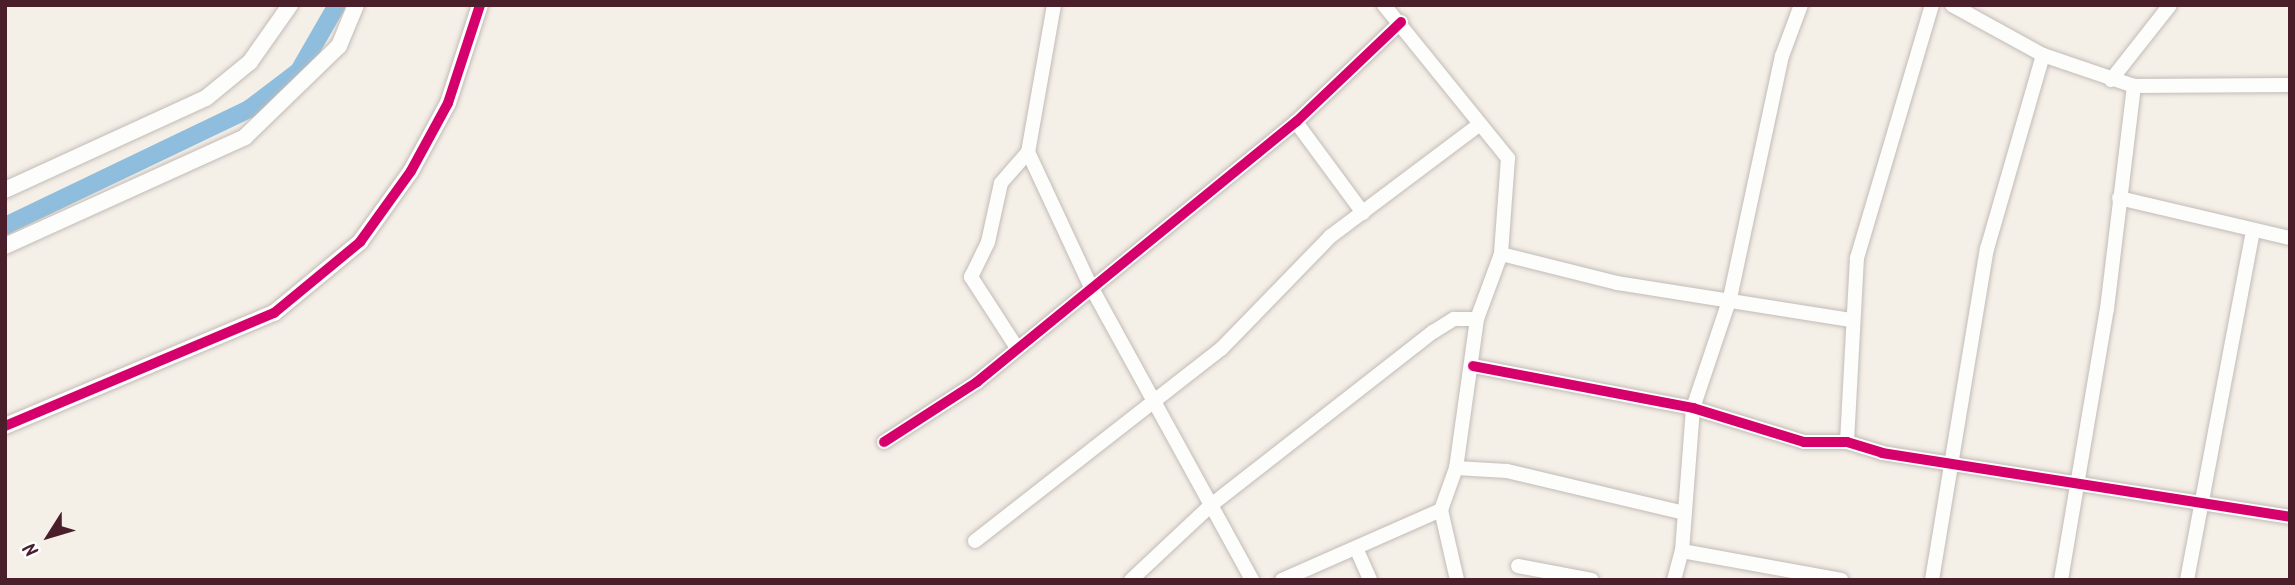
<!DOCTYPE html>
<html>
<head>
<meta charset="utf-8">
<style>
	body { margin:0 }
	#map { position:relative; width:2295px; height:585px; overflow:hidden; background:#f4efe7; font-family:Kalam,sans-serif }
	div>[style] { position:absolute }
	.canal>* { height:18px; margin:-9px; padding:0 9px; transform-origin:9px; border-radius:9px; background:#8ebddd }
	.roads { filter:drop-shadow(0 0 2px #c2bbb7) drop-shadow(0 0 2px #c2bbb7) }
	.minor>* { height:14px; margin:-7px; padding:0 7px; transform-origin:7px; border-radius:7px; background:#fdfdfb }
	.tertiary>* { height:16px; margin:-8px; padding:0 8px; transform-origin:8px; border-radius:8px; background:#fdfdfb }
	.cycleway>* { height:10px; margin:-5px; padding:0 5px; transform-origin:5px; border-radius:5px; background:#d6006c }
	span { translate:-50% -50%; white-space:nowrap; text-align:center; line-height:1.15; -webkit-text-stroke:6px #fff; paint-order:stroke }
	.frame { position:absolute; inset:0; border:7px solid #4a1f2b; pointer-events:none }
	.north { position:absolute; left:14px; top:501px; width:70px; height:70px; -webkit-text-stroke:5px #fff; paint-order:stroke; rotate:233deg; font-size:19px; font-weight:700; line-height:28px; text-align:center; color:#4a1f2b }
	.north::after { content:''; display:block; margin:auto; width:24px; height:32px; background:#4a1f2b; clip-path:polygon(50% 0,100% 100%,50% 72%,0 100%) }
</style>
</head>
<body>
<div id="map">
	<div class="canal">
		<div style="left:5px;top:226px;width:271px;rotate:-25.6deg"></div>
		<div style="left:249px;top:109px;width:63px;rotate:-37.2deg"></div>
		<div style="left:299px;top:71px;width:76px;rotate:-60.1deg"></div>
	</div>
	<div class="roads">
		<div class="minor">
			<div style="left:1054px;top:5px;width:149px;rotate:100deg"></div>
			<div style="left:1028px;top:152px;width:147px;rotate:65deg"></div>
			<div style="left:1090px;top:285px;width:337px;rotate:61.2deg"></div>
			<div style="left:1384px;top:5px;width:197px;rotate:51deg"></div>
			<div style="left:1508px;top:158px;width:96px;rotate:94.2deg"></div>
			<div style="left:1501px;top:254px;width:69px;rotate:110.3deg"></div>
			<div style="left:1477px;top:319px;width:150px;rotate:98deg"></div>
			<div style="left:1456px;top:468px;width:45px;rotate:109.7deg"></div>
			<div style="left:1441px;top:510px;width:72px;rotate:77.1deg"></div>
			<div style="left:1952px;top:5px;width:104px;rotate:28.8deg"></div>
			<div style="left:2043px;top:55px;width:96px;rotate:18.8deg"></div>
			<div style="left:2134px;top:86px;width:156px;rotate:-0.4deg"></div>
			<div style="left:2111px;top:80px;width:95px;rotate:-51.8deg"></div>
			<div style="left:1296px;top:122px;width:113px;rotate:53.6deg"></div>
			<div style="left:2119px;top:198px;width:176px;rotate:13.2deg"></div>
			<div style="left:1501px;top:254px;width:120px;rotate:14deg"></div>
			<div style="left:1617px;top:283px;width:236px;rotate:9deg"></div>
			<div style="left:1017px;top:348px;width:85px;rotate:-122.9deg"></div>
			<div style="left:971px;top:277px;width:39px;rotate:-64deg"></div>
			<div style="left:988px;top:242px;width:60px;rotate:-77.6deg"></div>
			<div style="left:1001px;top:183px;width:41px;rotate:-48.9deg"></div>
			<div style="left:1473px;top:366px;width:224px;rotate:10.8deg"></div>
			<div style="left:1693px;top:408px;width:116px;rotate:17deg"></div>
			<div style="left:1804px;top:442px;width:43px"></div>
			<div style="left:1847px;top:442px;width:37px;rotate:17deg"></div>
			<div style="left:1882px;top:453px;width:413px;rotate:8.9deg"></div>
			<div style="left:884px;top:442px;width:111px;rotate:-32.8deg"></div>
			<div style="left:977px;top:382px;width:412px;rotate:-39.2deg"></div>
			<div style="left:1296px;top:122px;width:145px;rotate:-43.6deg"></div>
			<div style="left:1847px;top:442px;width:184px;rotate:-86.9deg"></div>
			<div style="left:1857px;top:258px;width:264px;rotate:-73.5deg"></div>
			<div style="left:1456px;top:468px;width:51px;rotate:3.4deg"></div>
			<div style="left:1507px;top:471px;width:182px;rotate:13.3deg"></div>
			<div style="left:975px;top:541px;width:312px;rotate:-38deg"></div>
			<div style="left:1221px;top:349px;width:158px;rotate:-45.8deg"></div>
			<div style="left:1331px;top:236px;width:185px;rotate:-36.9deg"></div>
			<div style="left:1356px;top:548px;width:35px;rotate:66deg"></div>
			<div style="left:1682px;top:551px;width:162px;rotate:10.3deg"></div>
			<div style="left:1518px;top:566px;width:75px;rotate:10.7deg"></div>
			<div style="left:1131px;top:580px;width:108px;rotate:-43.1deg"></div>
			<div style="left:1210px;top:506px;width:283px;rotate:-38deg"></div>
			<div style="left:1433px;top:332px;width:25px;rotate:-32deg"></div>
			<div style="left:1454px;top:319px;width:23px"></div>
			<div style="left:1282px;top:580px;width:174px;rotate:-23.8deg"></div>
			<div style="left:1674px;top:580px;width:30px;rotate:-75deg"></div>
			<div style="left:1682px;top:551px;width:143px;rotate:-85.6deg"></div>
			<div style="left:1693px;top:408px;width:116px;rotate:-71.4deg"></div>
			<div style="left:1730px;top:298px;width:248px;rotate:-77.9deg"></div>
			<div style="left:1782px;top:56px;width:54px;rotate:-69.6deg"></div>
			<div style="left:1932px;top:580px;width:336px;rotate:-80.6deg"></div>
			<div style="left:1987px;top:249px;width:202px;rotate:-73.9deg"></div>
			<div style="left:2061px;top:580px;width:275px;rotate:-80.4deg"></div>
			<div style="left:2107px;top:309px;width:225px;rotate:-83.1deg"></div>
			<div style="left:2187px;top:580px;width:356px;rotate:-79.3deg"></div>
		</div>
		<div class="tertiary">
			<div style="left:5px;top:190px;width:221px;rotate:-24.6deg"></div>
			<div style="left:206px;top:98px;width:57px;rotate:-39.3deg"></div>
			<div style="left:250px;top:62px;width:70px;rotate:-54.9deg"></div>
			<div style="left:5px;top:246px;width:264px;rotate:-24.4deg"></div>
			<div style="left:245px;top:137px;width:131px;rotate:-44.1deg"></div>
			<div style="left:339px;top:46px;width:44px;rotate:-67.5deg"></div>
			<div style="left:5px;top:426px;width:292px;rotate:-22.8deg"></div>
			<div style="left:274px;top:313px;width:112px;rotate:-39.5deg"></div>
			<div style="left:360px;top:242px;width:87px;rotate:-54.3deg"></div>
			<div style="left:411px;top:171px;width:77px;rotate:-61.4deg"></div>
			<div style="left:448px;top:103px;width:103px;rotate:-71.9deg"></div>
		</div>
	</div>
	<div class="cycleway">
		<div style="left:1473px;top:366px;width:224px;rotate:10.8deg"></div>
		<div style="left:1693px;top:408px;width:116px;rotate:17deg"></div>
		<div style="left:1804px;top:442px;width:43px"></div>
		<div style="left:1847px;top:442px;width:37px;rotate:17deg"></div>
		<div style="left:1882px;top:453px;width:413px;rotate:8.9deg"></div>
		<div style="left:5px;top:426px;width:292px;rotate:-22.8deg"></div>
		<div style="left:274px;top:313px;width:112px;rotate:-39.5deg"></div>
		<div style="left:360px;top:242px;width:87px;rotate:-54.3deg"></div>
		<div style="left:411px;top:171px;width:77px;rotate:-61.4deg"></div>
		<div style="left:448px;top:103px;width:103px;rotate:-71.9deg"></div>
		<div style="left:884px;top:442px;width:111px;rotate:-32.8deg"></div>
		<div style="left:977px;top:382px;width:412px;rotate:-39.2deg"></div>
		<div style="left:1296px;top:122px;width:145px;rotate:-43.6deg"></div>
	</div>
	<div class="frame"></div>
	<div class="north">N</div>
</div>
</body>
</html>
